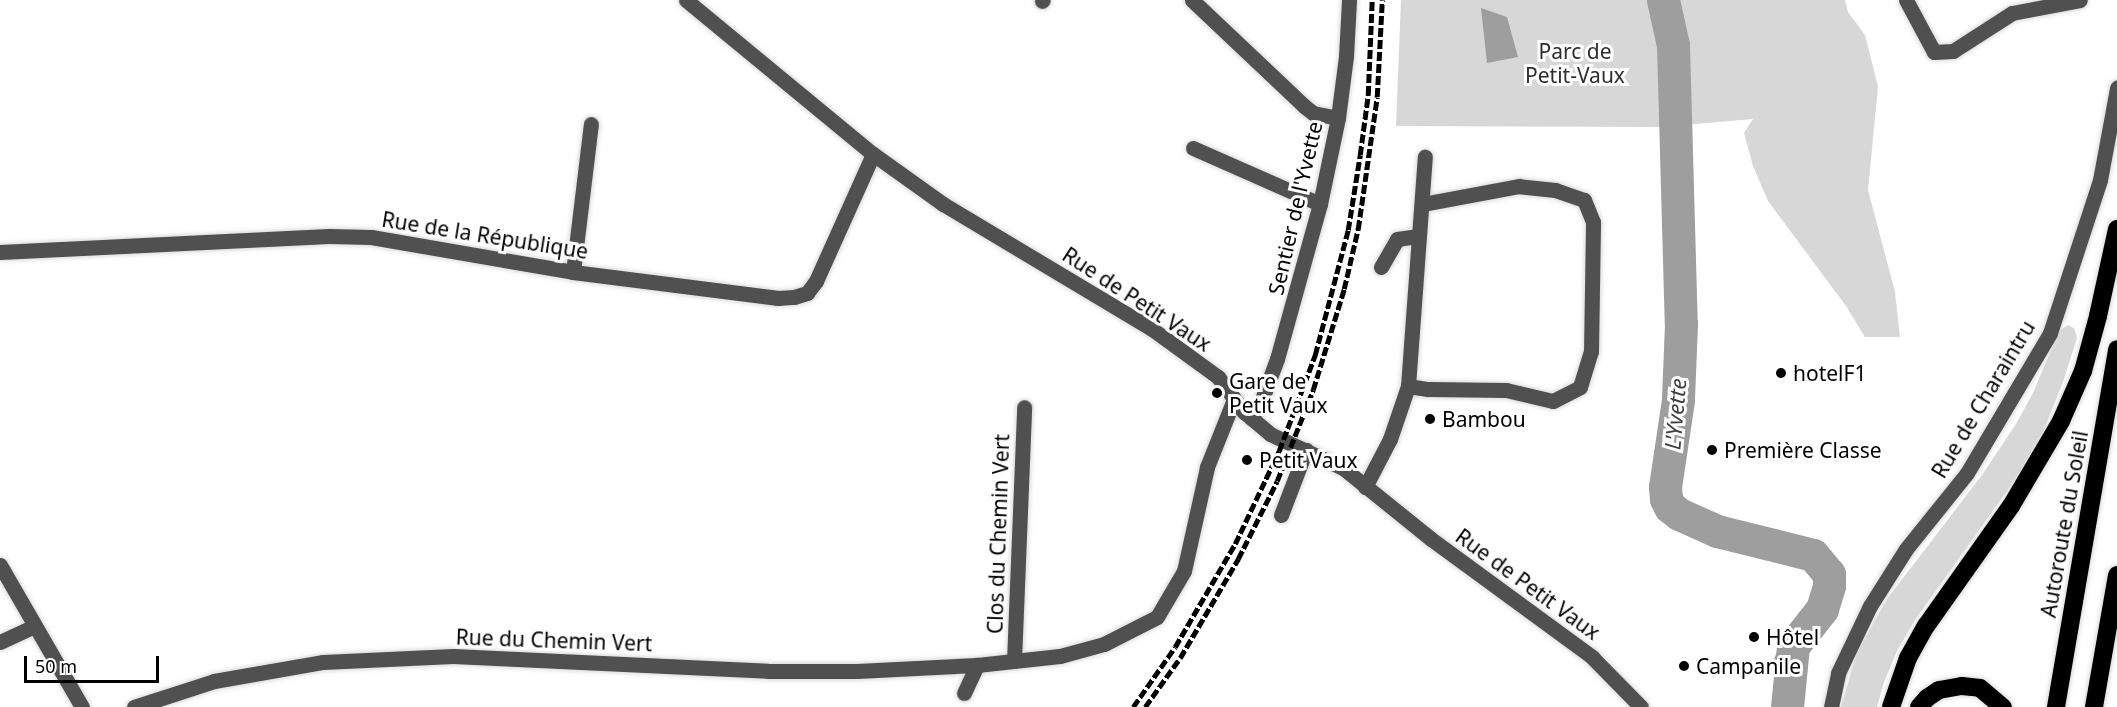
<!DOCTYPE html>
<html>
<head>
<meta charset="utf-8">
<style>
	body { margin:0 }
	#map { position:relative; width:2117px; height:707px; overflow:hidden; background:#fff; font-family:"Noto Sans",sans-serif }
	div>[style] { position:absolute }
	.green>* { inset:0; background:#d7d7d7 }
	.water>* { inset:0; background:#9e9e9e }
	.river>* { height:33px; margin:-16.5px; padding:0 16.5px; transform-origin:16.5px; border-radius:16.5px; background:#9e9e9e }
	.roads { filter:drop-shadow(0 0 2px #dbdbdb) drop-shadow(0 0 2px #dbdbdb) }
	.minor>* { height:15px; margin:-7.5px; padding:0 7.5px; transform-origin:7.5px; border-radius:7.5px; background:#505050 }
	.highway>* { height:18px; margin:-9px; padding:0 9px; transform-origin:9px; border-radius:9px; background:#000 }
	.rail>* { height:4.5px; margin-top:-2.25px; transform-origin:0; background:repeating-linear-gradient(90deg,#000 0 9px,transparent 0 12px) }
	.dots>* { width:16px; height:16px; translate:-50% -50%; box-sizing:border-box; border:3px solid #fff; border-radius:50% }
	span { translate:-50% -50%; white-space:nowrap; text-align:center; line-height:1.15; -webkit-text-stroke:6px #fff; paint-order:stroke }
	.park-label { font-size:21px; color:#2e2e2e }
	.street-label { font-size:21px; color:#000 }
	.poi-label { font-size:21px; color:#000 }
	.left { translate:0 -50%; text-align:left }
	.water-label { font-size:22px; color:#3f3f3f; font-style:italic }
	.scale { position:absolute; left:24px; top:656px; width:135px; height:27px; box-sizing:border-box; border:3px solid #000; border-top:0; padding-left:8px; font-size:18px; line-height:21px; white-space:nowrap; color:#000; -webkit-text-stroke:4px #fff; paint-order:stroke }
</style>
</head>
<body>
<div id="map">
	<div class="green">
		<div style="clip-path:polygon(1401px 0,1845px 0,1848px 12px,1865px 35px,1878px 87px,1868px 190px,1895px 292px,1900px 337px,1865px 337px,1846px 306px,1768px 201px,1753px 166px,1744px 133px,1753px 119px,1661px 127px,1396px 126px)"></div>
		<div style="clip-path:polygon(2068px 325px,2074px 328px,2077px 338px,2063px 382px,2043px 432px,2017px 477px,1915px 620px,1897px 651px,1884px 682px,1877px 707px,1841px 707px,1857px 652px,1887px 599px,1982px 475px,2016px 424px,2033px 393px,2059px 331px)"></div>
	</div>
	<div class="water">
		<div style="clip-path:polygon(1481px 8px,1507px 17px,1518px 57px,1487px 63px)"></div>
		<div style="clip-path:polygon(1826px 600px,1838px 604px,1802px 652px,1797px 707px,1775px 707px,1774px 659px,1777px 652px,1810px 608px)"></div>
	</div>
	<div class="river">
		<div style="left:1663px;top:0;width:46px;rotate:77.5deg"></div>
		<div style="left:1673px;top:45px;width:279px;rotate:88.4deg"></div>
		<div style="left:1681px;top:324px;width:76px;rotate:92.3deg"></div>
		<div style="left:1678px;top:400px;width:88px;rotate:98.5deg"></div>
		<div style="left:1665px;top:487px;width:12px;rotate:85deg"></div>
		<div style="left:1666px;top:499px;width:9px;rotate:63deg"></div>
		<div style="left:1670px;top:507px;width:11px;rotate:38deg"></div>
		<div style="left:1679px;top:514px;width:42px;rotate:24.1deg"></div>
		<div style="left:1717px;top:531px;width:99px;rotate:14deg"></div>
		<div style="left:1813px;top:555px;width:25px;rotate:50deg"></div>
		<div style="left:1829px;top:574px;width:12px;rotate:90deg"></div>
		<div style="left:1829px;top:586px;width:24px;rotate:107deg"></div>
		<div style="left:1822px;top:609px;width:47px;rotate:128.1deg"></div>
		<div style="left:1793px;top:646px;width:61px;rotate:95.6deg"></div>
	</div>
	<div class="roads">
		<div class="minor">
			<div style="left:686px;top:0;width:242px;rotate:39.5deg"></div>
			<div style="left:873px;top:154px;width:86px;rotate:35.5deg"></div>
			<div style="left:943px;top:204px;width:244px;rotate:30.9deg"></div>
			<div style="left:1152px;top:329px;width:82px;rotate:36deg"></div>
			<div style="left:1218px;top:377px;width:44px;rotate:53.4deg"></div>
			<div style="left:1244px;top:412px;width:34px;rotate:40deg"></div>
			<div style="left:1270px;top:434px;width:81px;rotate:25deg"></div>
			<div style="left:1343px;top:468px;width:113px;rotate:38.9deg"></div>
			<div style="left:1431px;top:539px;width:200px;rotate:36.2deg"></div>
			<div style="left:1592px;top:657px;width:70px;rotate:45.6deg"></div>
			<div style="left:1192px;top:0;width:154px;rotate:43.4deg"></div>
			<div style="left:1304px;top:106px;width:11px;rotate:38deg"></div>
			<div style="left:1313px;top:113px;width:25px;rotate:11deg"></div>
			<div style="left:1906px;top:0;width:59px;rotate:61.7deg"></div>
			<div style="left:1934px;top:52px;width:19px;rotate:-3deg"></div>
			<div style="left:1953px;top:51px;width:70px;rotate:-32.8deg"></div>
			<div style="left:2012px;top:13px;width:69px;rotate:-10.8deg"></div>
			<div style="left:1042px;top:1px;width:1px;rotate:-45deg"></div>
			<div style="left:1193px;top:148px;width:139px;rotate:23.8deg"></div>
			<div style="left:0;top:252px;width:329px;rotate:-2.8deg"></div>
			<div style="left:329px;top:236px;width:42px;rotate:1.4deg"></div>
			<div style="left:371px;top:237px;width:205px;rotate:9.8deg"></div>
			<div style="left:573px;top:272px;width:207px;rotate:7.2deg"></div>
			<div style="left:778px;top:298px;width:16px;rotate:-4deg"></div>
			<div style="left:794px;top:297px;width:14px;rotate:-17deg"></div>
			<div style="left:807px;top:293px;width:15px;rotate:-53deg"></div>
			<div style="left:816px;top:281px;width:139px;rotate:-65.8deg"></div>
			<div style="left:1381px;top:267px;width:32px;rotate:-60deg"></div>
			<div style="left:1397px;top:239px;width:22px;rotate:-8deg"></div>
			<div style="left:573px;top:272px;width:149px;rotate:-83.1deg"></div>
			<div style="left:1408px;top:386px;width:20px;rotate:9deg"></div>
			<div style="left:1428px;top:389px;width:78px;rotate:0.7deg"></div>
			<div style="left:1506px;top:390px;width:48px;rotate:13.2deg"></div>
			<div style="left:1553px;top:401px;width:30px;rotate:-27deg"></div>
			<div style="left:1580px;top:387px;width:37px;rotate:-73deg"></div>
			<div style="left:1591px;top:352px;width:130px;rotate:-89.1deg"></div>
			<div style="left:1593px;top:222px;width:24px;rotate:-112deg"></div>
			<div style="left:1584px;top:200px;width:31px;rotate:-161deg"></div>
			<div style="left:1555px;top:190px;width:36px;rotate:-174deg"></div>
			<div style="left:1519px;top:186px;width:98px;rotate:169.4deg"></div>
			<div style="left:1251px;top:418px;width:19px;rotate:-58deg"></div>
			<div style="left:1261px;top:402px;width:46px;rotate:-69.6deg"></div>
			<div style="left:1277px;top:359px;width:161px;rotate:-74.5deg"></div>
			<div style="left:1320px;top:204px;width:88px;rotate:-78.2deg"></div>
			<div style="left:1338px;top:118px;width:63px;rotate:-82.6deg"></div>
			<div style="left:1346px;top:56px;width:56px;rotate:-86.9deg"></div>
			<div style="left:1365px;top:487px;width:54px;rotate:-62.5deg"></div>
			<div style="left:1390px;top:439px;width:56px;rotate:-71.2deg"></div>
			<div style="left:1408px;top:386px;width:230px;rotate:-85.8deg"></div>
			<div style="left:1281px;top:515px;width:70px;rotate:-69deg"></div>
			<div style="left:0;top:565px;width:164px;rotate:60deg"></div>
			<div style="left:0;top:642px;width:38px;rotate:-25deg"></div>
			<div style="left:1014px;top:661px;width:254px;rotate:-87.7deg"></div>
			<div style="left:964px;top:693px;width:31px;rotate:-65deg"></div>
			<div style="left:134px;top:707px;width:84px;rotate:-18deg"></div>
			<div style="left:214px;top:681px;width:111px;rotate:-9.9deg"></div>
			<div style="left:323px;top:662px;width:130px;rotate:-2.6deg"></div>
			<div style="left:453px;top:656px;width:315px;rotate:2.7deg"></div>
			<div style="left:768px;top:671px;width:89px"></div>
			<div style="left:857px;top:671px;width:120px;rotate:-2.9deg"></div>
			<div style="left:977px;top:665px;width:83px;rotate:-6.2deg"></div>
			<div style="left:1060px;top:656px;width:46px;rotate:-15.3deg"></div>
			<div style="left:1104px;top:644px;width:59px;rotate:-27deg"></div>
			<div style="left:1157px;top:617px;width:53px;rotate:-59.6deg"></div>
			<div style="left:1184px;top:571px;width:107px;rotate:-77.5deg"></div>
			<div style="left:1207px;top:467px;width:73px;rotate:-68.3deg"></div>
			<div style="left:1831px;top:707px;width:35px;rotate:-78deg"></div>
			<div style="left:1838px;top:673px;width:74px;rotate:-64.5deg"></div>
			<div style="left:1870px;top:606px;width:67px;rotate:-57.7deg"></div>
			<div style="left:1906px;top:549px;width:97px;rotate:-51.2deg"></div>
			<div style="left:1967px;top:473px;width:163px;rotate:-59.3deg"></div>
			<div style="left:2050px;top:333px;width:161px;rotate:-71.9deg"></div>
			<div style="left:2100px;top:180px;width:94px;rotate:-79.5deg"></div>
		</div>
		<div class="highway">
			<div style="left:1891px;top:707px;width:52px;rotate:-70.9deg"></div>
			<div style="left:1908px;top:658px;width:37px;rotate:-61deg"></div>
			<div style="left:1926px;top:626px;width:147px;rotate:-54.7deg"></div>
			<div style="left:2011px;top:506px;width:99px;rotate:-59.5deg"></div>
			<div style="left:2061px;top:421px;width:55px;rotate:-66.3deg"></div>
			<div style="left:2083px;top:371px;width:57px;rotate:-74.7deg"></div>
			<div style="left:2098px;top:316px;width:89px;rotate:-77.7deg"></div>
			<div style="left:1919px;top:707px;width:12px;rotate:-48deg"></div>
			<div style="left:1927px;top:698px;width:14px;rotate:-34deg"></div>
			<div style="left:1939px;top:690px;width:23px;rotate:-10deg"></div>
			<div style="left:1962px;top:686px;width:18px;rotate:6deg"></div>
			<div style="left:1980px;top:688px;width:30px;rotate:40deg"></div>
			<div style="left:2056px;top:707px;width:363px;rotate:-80.3deg"></div>
			<div style="left:2094px;top:707px;width:134px;rotate:-80.1deg"></div>
		</div>
	</div>
	<div class="rail">
		<div style="left:1133px;top:707px;width:73px;rotate:-55deg"></div>
		<div style="left:1175px;top:647px;width:119px;rotate:-59.8deg"></div>
		<div style="left:1235px;top:544px;width:103px;rotate:-64.7deg"></div>
		<div style="left:1279px;top:451px;width:103px;rotate:-69.4deg"></div>
		<div style="left:1315px;top:355px;width:129px;rotate:-75.2deg"></div>
		<div style="left:1348px;top:230px;width:76px;rotate:-80.9deg"></div>
		<div style="left:1360px;top:155px;width:61px;rotate:-82.4deg"></div>
		<div style="left:1368px;top:95px;width:95px;rotate:-87.6deg"></div>
		<div style="left:1145px;top:707px;width:60px;rotate:-54.5deg"></div>
		<div style="left:1180px;top:658px;width:115px;rotate:-59.6deg"></div>
		<div style="left:1238px;top:559px;width:87px;rotate:-63.4deg"></div>
		<div style="left:1277px;top:481px;width:98px;rotate:-68.4deg"></div>
		<div style="left:1313px;top:390px;width:106px;rotate:-72.9deg"></div>
		<div style="left:1344px;top:289px;width:62px;rotate:-76.9deg"></div>
		<div style="left:1358px;top:229px;width:133px;rotate:-81.8deg"></div>
		<div style="left:1377px;top:97px;width:97px;rotate:-87deg"></div>
	</div>
	<div class="dots">
		<div style="left:1781px;top:373px;background:#000"></div>
		<div style="left:1217px;top:393px;background:#000"></div>
		<div style="left:1430px;top:419px;background:#000"></div>
		<div style="left:1712px;top:450px;background:#000"></div>
		<div style="left:1247px;top:460px;background:#000"></div>
		<div style="left:1754px;top:637px;background:#000"></div>
		<div style="left:1684px;top:666px;background:#000"></div>
	</div>
	<div class="park-label">
		<span style="left:1575px;top:63px">Parc de<br>Petit-Vaux</span>
	</div>
	<div class="street-label">
		<span style="left:1295px;top:208px;rotate:-77deg">Sentier de l'Yvette</span>
		<span style="left:485px;top:235px;rotate:9deg">Rue de la République</span>
		<span style="left:1137px;top:299px;rotate:33deg">Rue de Petit Vaux</span>
		<span style="left:1983px;top:399px;rotate:-59deg">Rue de Charaintru</span>
		<span style="left:2064px;top:524px;rotate:-80deg">Autoroute du Soleil</span>
		<span style="left:998px;top:534px;rotate:-88deg">Clos du Chemin Vert</span>
		<span style="left:1528px;top:584px;rotate:36deg">Rue de Petit Vaux</span>
		<span style="left:554px;top:640px;rotate:2deg">Rue du Chemin Vert</span>
	</div>
	<div class="poi-label">
		<span class="left" style="left:1793px;top:373px">hotelF1</span>
		<span class="left" style="left:1229px;top:393px">Gare de<br>Petit Vaux</span>
		<span class="left" style="left:1442px;top:419px">Bambou</span>
		<span class="left" style="left:1724px;top:450px">Première Classe</span>
		<span class="left" style="left:1259px;top:460px">Petit Vaux</span>
		<span class="left" style="left:1766px;top:637px">Hôtel</span>
		<span class="left" style="left:1696px;top:666px">Campanile</span>
	</div>
	<div class="water-label">
		<span style="left:1675px;top:414px;rotate:-85deg">L'Yvette</span>
	</div>
	<div class="scale">50 m</div>
</div>
</body>
</html>
